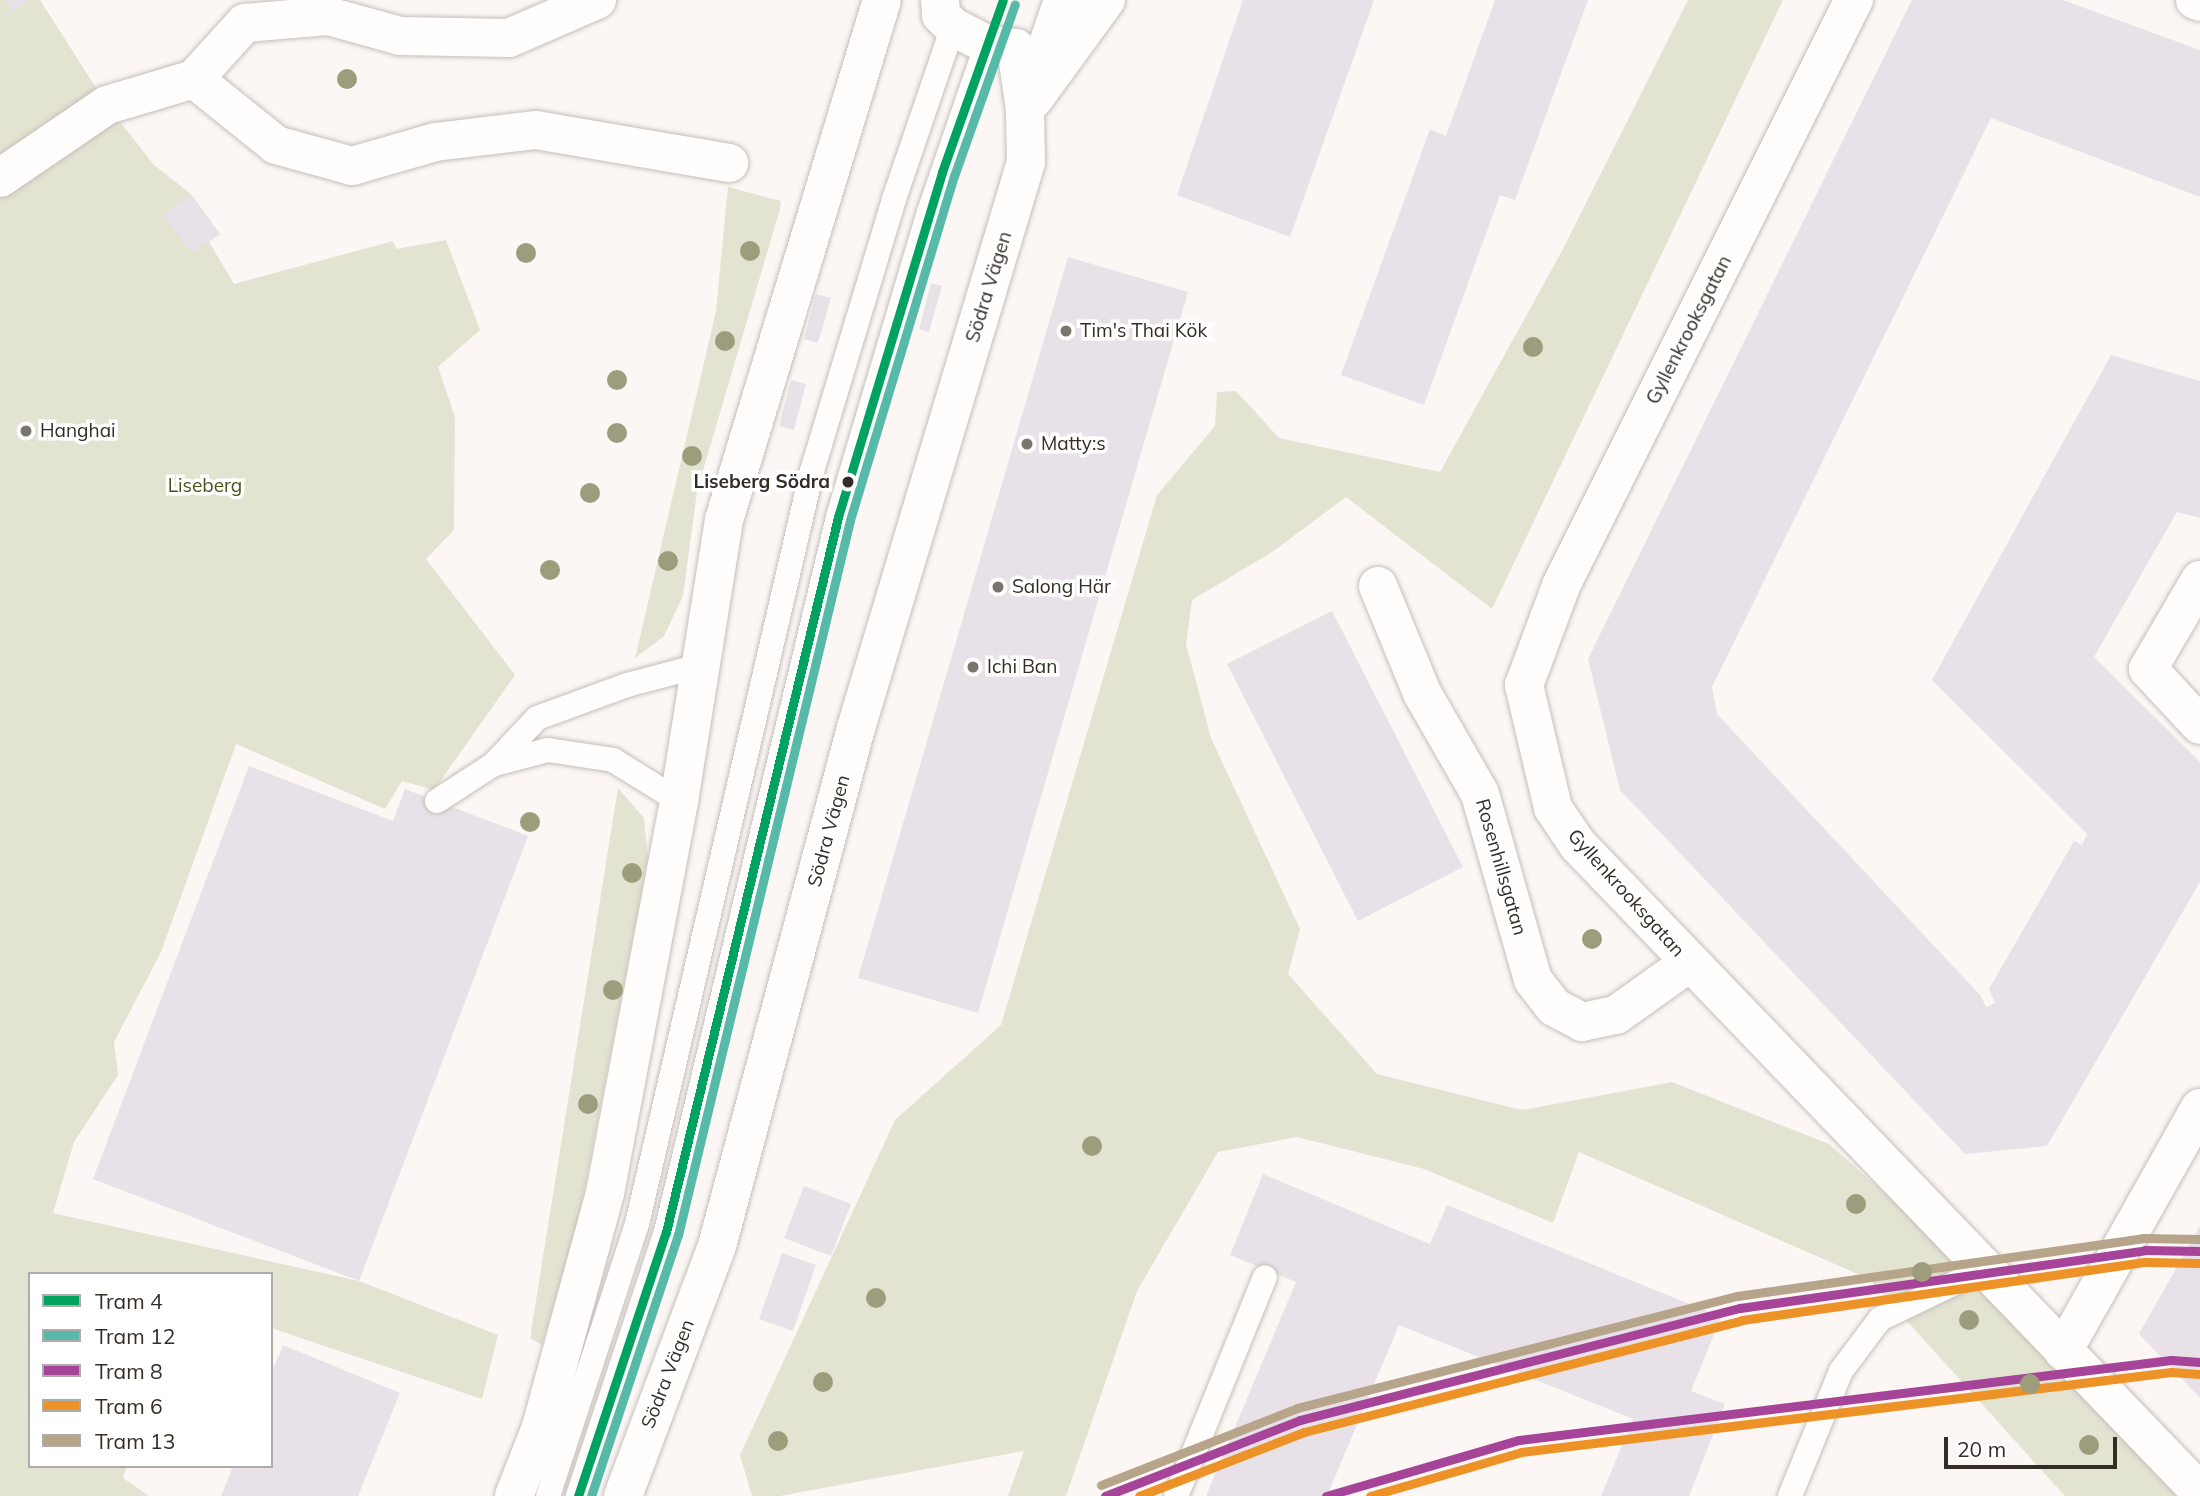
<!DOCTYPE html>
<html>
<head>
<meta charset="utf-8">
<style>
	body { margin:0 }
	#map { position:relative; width:2200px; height:1496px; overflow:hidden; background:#fcf7f4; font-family:Mulish,sans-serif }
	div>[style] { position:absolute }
	.green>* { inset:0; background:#e3e3d2 }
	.building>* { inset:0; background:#e8e2e8 }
	.roads { filter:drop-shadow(0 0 2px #c4bfba) drop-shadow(0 0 2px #c4bfba) }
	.service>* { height:24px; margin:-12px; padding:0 12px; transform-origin:12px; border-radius:12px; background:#fffefd }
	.pedestrian>* { height:38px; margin:-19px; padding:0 19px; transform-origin:19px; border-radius:19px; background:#fffefd }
	.minor>* { height:38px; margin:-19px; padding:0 19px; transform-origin:19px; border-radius:19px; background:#fffefd }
	.secondary>* { height:38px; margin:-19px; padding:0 19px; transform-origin:19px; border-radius:19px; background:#fffefd }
	.tram-1>* { height:9px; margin:-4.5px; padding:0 4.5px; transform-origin:4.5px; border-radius:4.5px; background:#00a261 }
	.tram-2>* { height:9px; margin:-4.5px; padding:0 4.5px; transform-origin:4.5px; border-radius:4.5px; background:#57b9a8 }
	.tram-3>* { height:9px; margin:-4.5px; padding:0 4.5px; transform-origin:4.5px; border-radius:4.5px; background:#a54499 }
	.tram-4>* { height:9px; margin:-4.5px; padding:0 4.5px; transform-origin:4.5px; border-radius:4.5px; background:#ed9227 }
	.tram-5>* { height:9px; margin:-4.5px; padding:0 4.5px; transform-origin:4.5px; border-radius:4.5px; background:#b7a58b }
	.trees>* { width:20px; height:20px; margin:-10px; border-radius:50%; background:#9d9c7c }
	.dots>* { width:19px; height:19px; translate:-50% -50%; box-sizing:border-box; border:4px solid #fff; border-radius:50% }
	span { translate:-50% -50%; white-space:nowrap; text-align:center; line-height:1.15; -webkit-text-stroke:7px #fff; paint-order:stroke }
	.street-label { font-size:19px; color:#342d26 }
	.poi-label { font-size:19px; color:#342d26 }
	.left { translate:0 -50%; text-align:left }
	.stop-label { font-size:19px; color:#342d26; font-weight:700 }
	.right { translate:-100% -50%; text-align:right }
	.park-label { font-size:19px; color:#4f5219 }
	.legend { position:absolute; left:28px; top:1272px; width:245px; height:196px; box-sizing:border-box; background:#fff; border:2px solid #aeaba8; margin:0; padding:9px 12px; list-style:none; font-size:21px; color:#342d26 }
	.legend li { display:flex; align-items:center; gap:14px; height:35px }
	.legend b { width:35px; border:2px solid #aeaba8 }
	.scale { position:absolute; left:1944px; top:1437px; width:173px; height:32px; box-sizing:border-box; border:4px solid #342d26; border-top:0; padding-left:9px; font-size:21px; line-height:24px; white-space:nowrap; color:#342d26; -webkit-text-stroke:5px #fff; paint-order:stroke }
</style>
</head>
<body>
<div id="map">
	<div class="green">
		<div style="clip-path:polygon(0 0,40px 0,107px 105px,154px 165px,191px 194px,220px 234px,209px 242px,234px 284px,393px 241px,396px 249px,446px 240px,480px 330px,438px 367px,455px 417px,454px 530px,426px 559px,515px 675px,434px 790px,402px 781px,385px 809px,236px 744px,161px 952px,114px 1042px,118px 1075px,74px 1142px,53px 1213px,359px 1281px,498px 1335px,482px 1399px,271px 1328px,271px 1274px,30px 1274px,30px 1466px,127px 1466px,123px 1478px,149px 1496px,0 1496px)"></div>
		<div style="clip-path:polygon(1688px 0,1783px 0,1492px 609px,1346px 497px,1272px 552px,1192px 600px,1186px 644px,1211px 738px,1300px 929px,1288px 974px,1377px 1074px,1522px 1110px,1672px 1082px,1829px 1144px,1982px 1279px,2181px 1496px,2065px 1496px,1869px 1279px,1579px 1152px,1553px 1223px,1424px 1169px,1297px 1137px,1218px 1152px,1137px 1291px,1066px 1496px,1008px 1496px,1024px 1451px,780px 1496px,752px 1496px,740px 1455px,895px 1120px,1001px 1025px,1157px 495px,1215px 426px,1217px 392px,1236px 391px,1279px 438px,1440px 472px,1563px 249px)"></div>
		<div style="clip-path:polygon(728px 187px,781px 201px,780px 209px,697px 491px,683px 596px,664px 636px,635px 658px,716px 311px)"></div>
		<div style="clip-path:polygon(618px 788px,644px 818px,648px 858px,579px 1217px,542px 1345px,531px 1339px,531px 1332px)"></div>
	</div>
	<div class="building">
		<div style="clip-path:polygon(5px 0,28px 0,14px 12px)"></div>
		<div style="clip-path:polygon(1243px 0,1374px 0,1290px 237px,1177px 195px)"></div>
		<div style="clip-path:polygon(1495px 0,1588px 0,1515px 200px,1500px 195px,1424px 405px,1341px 375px,1430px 129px,1446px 136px)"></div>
		<div style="clip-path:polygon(1912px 0,2063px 0,2200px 50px,2200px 197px,1991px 118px,1712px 687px,1717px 714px,1981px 996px,1986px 1007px,1995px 1003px,1989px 989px,2074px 841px,2082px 845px,2087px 834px,1932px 680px,2111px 355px,2200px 381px,2200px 518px,2177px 512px,2094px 657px,2200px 762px,2200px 882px,2047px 1146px,1965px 1154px,1620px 790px,1588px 659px)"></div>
		<div style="clip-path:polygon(191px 194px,220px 234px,192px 254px,163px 215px)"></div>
		<div style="clip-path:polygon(1068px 257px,1188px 292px,978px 1013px,858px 978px)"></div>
		<div style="clip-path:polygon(931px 283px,942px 286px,929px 332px,919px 329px)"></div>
		<div style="clip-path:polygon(816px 294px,831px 298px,818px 343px,804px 339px)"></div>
		<div style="clip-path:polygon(791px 380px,806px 384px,794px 430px,779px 426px)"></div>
		<div style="clip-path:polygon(1332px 611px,1463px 867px,1358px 921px,1227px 664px)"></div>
		<div style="clip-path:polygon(249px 766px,393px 821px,405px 789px,528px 836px,359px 1281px,93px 1179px)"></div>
		<div style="clip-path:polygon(1263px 1174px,1430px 1244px,1447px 1205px,1721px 1317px,1691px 1391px,1725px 1404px,1689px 1496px,1601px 1496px,1633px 1419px,1399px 1325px,1327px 1496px,1206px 1496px,1296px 1282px,1230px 1255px)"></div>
		<div style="clip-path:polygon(804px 1186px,851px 1204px,831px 1256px,784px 1238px)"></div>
		<div style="clip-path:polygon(2200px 1226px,2200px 1398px,2139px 1334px)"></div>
		<div style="clip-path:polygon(782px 1253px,816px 1265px,793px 1331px,759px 1319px)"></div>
		<div style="clip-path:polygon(283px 1345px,400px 1393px,358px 1496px,221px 1496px,233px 1466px,271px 1466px,271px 1374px)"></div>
	</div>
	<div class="roads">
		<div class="service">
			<div style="left:495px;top:764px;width:55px;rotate:-14.8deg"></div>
			<div style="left:548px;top:750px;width:66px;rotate:8.7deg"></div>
			<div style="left:613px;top:760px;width:78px;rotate:31.8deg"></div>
			<div style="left:437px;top:801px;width:68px;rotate:-33deg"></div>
			<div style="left:494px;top:764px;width:63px;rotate:-46.9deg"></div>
			<div style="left:537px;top:718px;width:96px;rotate:-20.1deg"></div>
			<div style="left:627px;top:685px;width:79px;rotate:-14.7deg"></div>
			<div style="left:548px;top:1496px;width:286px;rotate:-71.9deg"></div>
			<div style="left:637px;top:1224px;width:773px;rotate:-76.92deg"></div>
			<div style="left:812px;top:471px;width:284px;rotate:-73.2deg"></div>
			<div style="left:894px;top:199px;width:182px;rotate:-71.1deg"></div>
			<div style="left:578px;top:1496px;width:278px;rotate:-71.6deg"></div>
			<div style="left:666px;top:1232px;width:735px;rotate:-76.47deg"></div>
			<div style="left:838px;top:517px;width:318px;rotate:-73.4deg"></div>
			<div style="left:929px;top:212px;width:178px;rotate:-71deg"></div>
			<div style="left:1176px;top:1496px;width:236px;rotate:-67.9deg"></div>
			<div style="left:1790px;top:1496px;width:135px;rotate:-67.8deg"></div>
			<div style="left:1841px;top:1371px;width:65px;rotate:-53.1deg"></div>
			<div style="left:1880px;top:1319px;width:113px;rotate:-25.7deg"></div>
		</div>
		<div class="pedestrian">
			<div style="left:194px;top:79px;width:105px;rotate:38.8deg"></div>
			<div style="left:276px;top:145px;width:79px;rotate:15.4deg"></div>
			<div style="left:352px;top:166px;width:86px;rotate:-16.1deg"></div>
			<div style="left:435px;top:142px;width:102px;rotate:-6.8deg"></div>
			<div style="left:536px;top:130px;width:196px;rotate:9.7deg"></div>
			<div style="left:0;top:178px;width:130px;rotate:-34.3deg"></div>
			<div style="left:107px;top:105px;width:91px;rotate:-16.6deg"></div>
			<div style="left:194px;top:79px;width:76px;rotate:-47.7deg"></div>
			<div style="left:245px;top:23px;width:83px;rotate:-4.8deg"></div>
			<div style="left:328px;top:16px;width:75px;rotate:15.5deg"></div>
			<div style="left:400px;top:36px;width:109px;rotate:1.1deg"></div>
			<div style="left:509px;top:38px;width:96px;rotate:-23.4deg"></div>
		</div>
		<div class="minor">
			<div style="left:940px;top:0;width:15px;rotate:86deg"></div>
			<div style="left:941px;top:15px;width:17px;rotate:45deg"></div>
			<div style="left:953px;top:27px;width:38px;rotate:27deg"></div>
			<div style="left:987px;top:44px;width:29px;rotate:8deg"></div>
			<div style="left:1016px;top:48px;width:63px;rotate:81.7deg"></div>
			<div style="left:1854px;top:0;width:655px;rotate:116.57deg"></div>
			<div style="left:1561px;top:586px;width:106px;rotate:110.5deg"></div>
			<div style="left:1524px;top:685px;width:126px;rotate:76.7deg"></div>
			<div style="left:1553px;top:808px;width:45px;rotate:56deg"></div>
			<div style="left:1578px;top:845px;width:897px;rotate:46.13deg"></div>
			<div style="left:2195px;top:0;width:5px;rotate:22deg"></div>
			<div style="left:1033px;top:100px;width:124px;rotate:-53.9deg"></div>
			<div style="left:2200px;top:580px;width:103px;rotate:120.3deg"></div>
			<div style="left:2148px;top:669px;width:76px;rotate:47.1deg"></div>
			<div style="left:1378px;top:586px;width:116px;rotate:67.6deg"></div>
			<div style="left:1422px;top:693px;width:116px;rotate:60.1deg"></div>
			<div style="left:1480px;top:794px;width:193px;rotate:74.1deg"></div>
			<div style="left:1533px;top:980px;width:34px;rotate:52deg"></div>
			<div style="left:1554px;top:1007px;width:32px;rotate:28deg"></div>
			<div style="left:1582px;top:1022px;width:35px;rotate:-12deg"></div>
			<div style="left:1616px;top:1015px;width:90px;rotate:-35.5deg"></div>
			<div style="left:2063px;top:1351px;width:279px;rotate:-60.6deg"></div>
		</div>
		<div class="secondary">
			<div style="left:514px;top:1496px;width:74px;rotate:-68.6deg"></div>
			<div style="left:541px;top:1427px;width:243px;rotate:-74.7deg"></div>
			<div style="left:605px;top:1193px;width:399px;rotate:-79.3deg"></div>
			<div style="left:679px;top:801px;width:285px;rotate:-80.9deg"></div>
			<div style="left:724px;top:520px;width:543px;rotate:-73.1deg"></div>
			<div style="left:623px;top:1496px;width:267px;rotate:-69.4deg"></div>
			<div style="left:717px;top:1246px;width:536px;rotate:-74.98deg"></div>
			<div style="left:856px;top:728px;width:591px;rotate:-73.28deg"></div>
			<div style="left:1026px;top:162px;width:52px;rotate:-91.1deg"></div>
			<div style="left:1025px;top:110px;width:116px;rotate:-70.9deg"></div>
		</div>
	</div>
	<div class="tram-1">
		<div style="left:578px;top:1496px;width:278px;rotate:-71.6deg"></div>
		<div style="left:666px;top:1232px;width:735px;rotate:-76.47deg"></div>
		<div style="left:838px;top:517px;width:360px;rotate:-73.2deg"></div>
		<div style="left:942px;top:172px;width:182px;rotate:-70.5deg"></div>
	</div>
	<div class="tram-2">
		<div style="left:591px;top:1496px;width:275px;rotate:-71.6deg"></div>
		<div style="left:678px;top:1235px;width:735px;rotate:-76.47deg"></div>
		<div style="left:850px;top:520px;width:359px;rotate:-73.2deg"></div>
		<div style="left:954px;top:176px;width:182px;rotate:-70.5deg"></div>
	</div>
	<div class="tram-3">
		<div style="left:1105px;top:1496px;width:209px;rotate:-21.3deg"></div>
		<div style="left:1300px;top:1420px;width:454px;rotate:-14.3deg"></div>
		<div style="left:1740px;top:1308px;width:409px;rotate:-8.1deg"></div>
		<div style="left:2145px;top:1250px;width:55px;rotate:1deg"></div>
		<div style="left:1326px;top:1496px;width:201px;rotate:-16.2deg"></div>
		<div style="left:1519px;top:1440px;width:657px;rotate:-7deg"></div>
		<div style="left:2171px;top:1360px;width:29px;rotate:4deg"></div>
	</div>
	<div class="tram-4">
		<div style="left:1139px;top:1496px;width:177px;rotate:-21.2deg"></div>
		<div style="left:1304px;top:1432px;width:452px;rotate:-14.3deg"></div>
		<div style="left:1742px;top:1320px;width:408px;rotate:-8.2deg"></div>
		<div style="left:2146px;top:1262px;width:54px;rotate:1.1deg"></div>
		<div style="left:1370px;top:1496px;width:157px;rotate:-16.2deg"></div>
		<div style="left:1521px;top:1452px;width:655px;rotate:-7.02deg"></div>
		<div style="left:2171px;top:1372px;width:28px;rotate:4deg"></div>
	</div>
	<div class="tram-5">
		<div style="left:1101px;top:1485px;width:211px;rotate:-21.4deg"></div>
		<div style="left:1297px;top:1408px;width:454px;rotate:-14.3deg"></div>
		<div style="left:1737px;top:1296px;width:410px;rotate:-8.1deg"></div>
		<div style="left:2143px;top:1238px;width:57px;rotate:1deg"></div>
	</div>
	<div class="trees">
		<div style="left:347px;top:79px"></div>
		<div style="left:750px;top:251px"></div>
		<div style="left:526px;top:253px"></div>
		<div style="left:725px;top:341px"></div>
		<div style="left:1533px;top:347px"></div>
		<div style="left:617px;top:380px"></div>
		<div style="left:617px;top:433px"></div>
		<div style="left:692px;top:456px"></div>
		<div style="left:590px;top:493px"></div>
		<div style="left:668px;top:561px"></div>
		<div style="left:550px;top:570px"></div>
		<div style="left:530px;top:822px"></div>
		<div style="left:632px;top:873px"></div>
		<div style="left:1592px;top:939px"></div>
		<div style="left:613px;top:990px"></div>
		<div style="left:588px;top:1104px"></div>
		<div style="left:1092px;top:1146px"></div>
		<div style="left:1856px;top:1204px"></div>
		<div style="left:1922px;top:1272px"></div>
		<div style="left:876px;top:1298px"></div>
		<div style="left:1969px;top:1320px"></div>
		<div style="left:823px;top:1382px"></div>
		<div style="left:2030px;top:1384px"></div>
		<div style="left:778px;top:1441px"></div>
		<div style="left:2089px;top:1445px"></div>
	</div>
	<div class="dots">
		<div style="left:1066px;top:331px;background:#7a746e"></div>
		<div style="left:26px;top:431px;background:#7a746e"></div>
		<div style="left:1027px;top:444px;background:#7a746e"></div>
		<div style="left:848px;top:482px;background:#342d26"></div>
		<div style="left:998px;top:587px;background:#7a746e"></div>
		<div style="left:973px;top:667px;background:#7a746e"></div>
	</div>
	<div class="street-label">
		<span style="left:989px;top:287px;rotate:-73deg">Södra Vägen</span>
		<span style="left:1689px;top:330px;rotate:-63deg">Gyllenkrooksgatan</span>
		<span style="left:829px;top:831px;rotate:-75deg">Södra Vägen</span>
		<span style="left:1501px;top:867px;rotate:74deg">Rosenhillsgatan</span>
		<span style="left:1626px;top:893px;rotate:48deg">Gyllenkrooksgatan</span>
		<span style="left:668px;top:1374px;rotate:-69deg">Södra Vägen</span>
	</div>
	<div class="poi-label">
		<span class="left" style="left:1080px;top:331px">Tim's Thai Kök</span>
		<span class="left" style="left:40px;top:431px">Hanghai</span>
		<span class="left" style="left:1041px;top:444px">Matty:s</span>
		<span class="left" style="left:1012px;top:587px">Salong Här</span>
		<span class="left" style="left:987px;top:667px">Ichi Ban</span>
	</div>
	<div class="stop-label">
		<span class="right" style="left:830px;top:482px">Liseberg Södra</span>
	</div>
	<div class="park-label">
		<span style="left:205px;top:486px">Liseberg</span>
	</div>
	<ul class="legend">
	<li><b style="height:9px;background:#00a261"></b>Tram 4</li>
	<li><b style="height:9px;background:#57b9a8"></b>Tram 12</li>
	<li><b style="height:9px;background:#a54499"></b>Tram 8</li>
	<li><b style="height:9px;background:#ed9227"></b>Tram 6</li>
	<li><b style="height:9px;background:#b7a58b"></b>Tram 13</li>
	</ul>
	<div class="scale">20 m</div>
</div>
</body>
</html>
